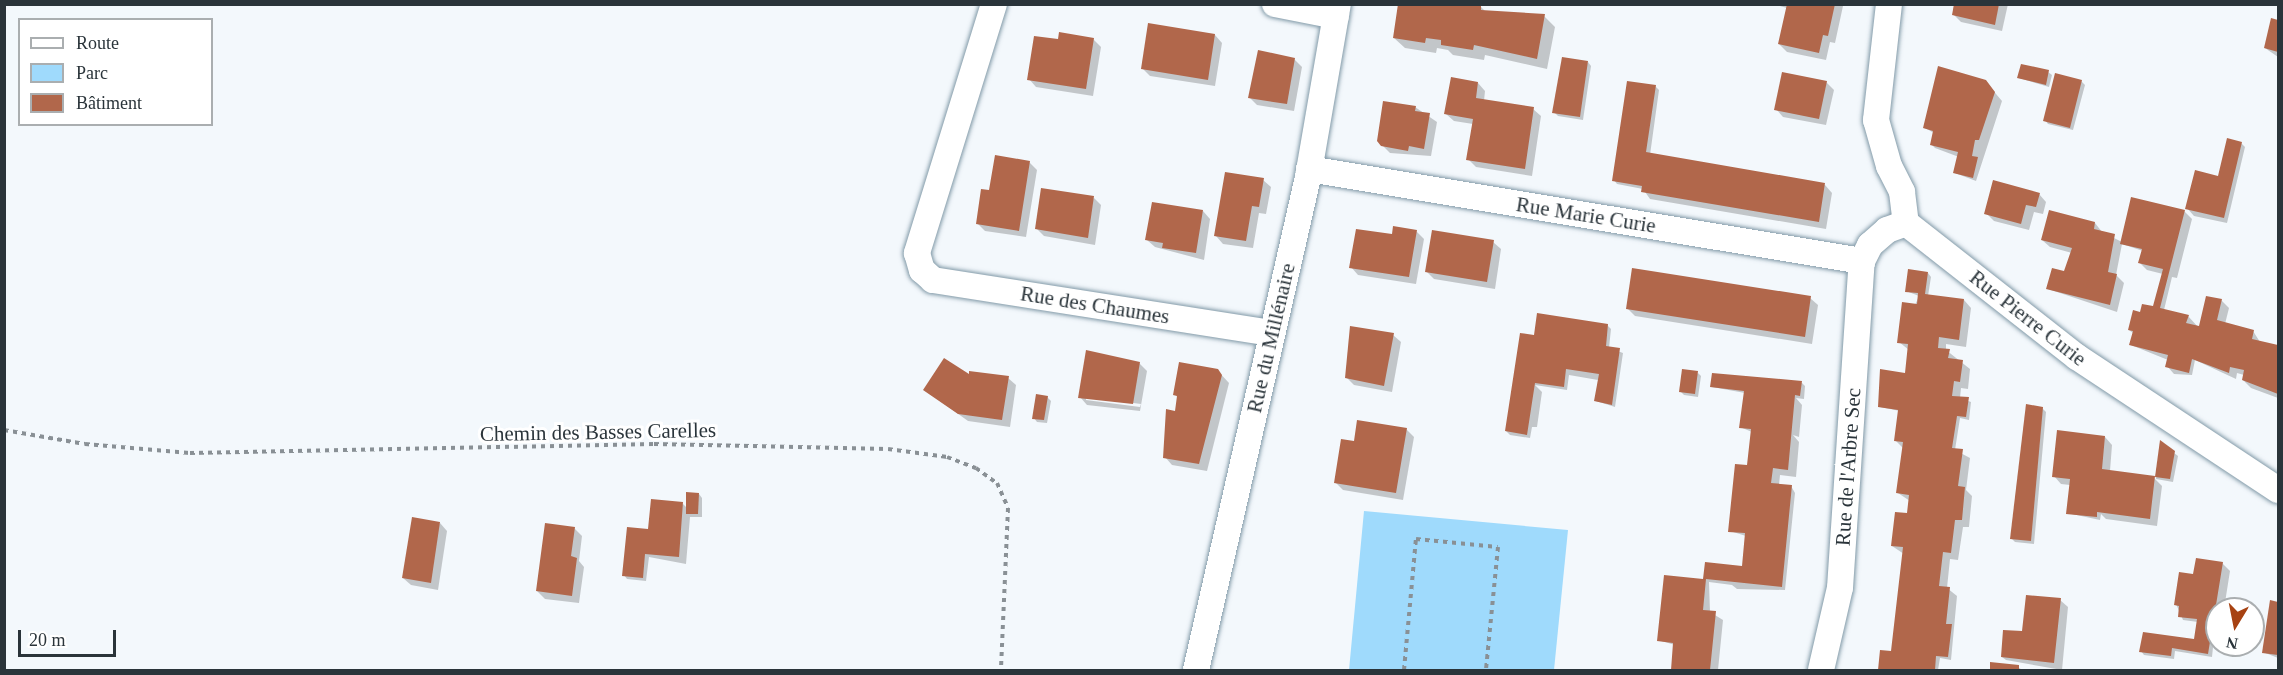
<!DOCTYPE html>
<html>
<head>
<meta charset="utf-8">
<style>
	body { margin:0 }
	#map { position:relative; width:2283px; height:675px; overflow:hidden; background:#f3f8fc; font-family:"Times New Roman",serif }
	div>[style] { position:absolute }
	.green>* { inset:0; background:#9fdafc }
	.shadow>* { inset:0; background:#0003 }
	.building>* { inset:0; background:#b1674b }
	.path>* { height:4px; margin-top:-2px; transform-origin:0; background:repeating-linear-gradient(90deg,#899095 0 4.5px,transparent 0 9px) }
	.roads { filter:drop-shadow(0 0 2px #829aa8) drop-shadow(0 0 2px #829aa8) }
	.minor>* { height:26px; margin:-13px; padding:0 13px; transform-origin:13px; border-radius:13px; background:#fff }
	span { translate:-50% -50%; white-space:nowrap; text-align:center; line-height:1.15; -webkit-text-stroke:6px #fff; paint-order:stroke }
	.street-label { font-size:21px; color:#2a343a }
	.frame { position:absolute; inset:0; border:6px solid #2a343a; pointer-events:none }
	.legend { position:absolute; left:18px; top:18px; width:195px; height:108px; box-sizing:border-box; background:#fff; border:2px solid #aaaeb0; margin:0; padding:8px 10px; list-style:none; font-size:18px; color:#2a343a }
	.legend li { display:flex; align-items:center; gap:12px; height:30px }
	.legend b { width:30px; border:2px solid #aaaeb0 }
	.north { position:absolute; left:2205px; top:597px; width:60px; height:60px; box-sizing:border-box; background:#fff; border:2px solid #aaaeb0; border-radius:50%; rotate:190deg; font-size:16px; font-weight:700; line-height:24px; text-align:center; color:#2a343a }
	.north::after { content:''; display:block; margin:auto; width:21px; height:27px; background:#a74212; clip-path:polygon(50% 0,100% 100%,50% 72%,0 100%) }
	.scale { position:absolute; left:18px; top:630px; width:98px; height:27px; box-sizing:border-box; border:3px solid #2a343a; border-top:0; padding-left:8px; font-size:18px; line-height:21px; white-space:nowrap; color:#2a343a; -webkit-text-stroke:4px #fff; paint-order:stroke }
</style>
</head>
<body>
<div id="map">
	<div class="green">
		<div style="clip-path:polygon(1364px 511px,1568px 530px,1554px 670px,1349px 670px)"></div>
	</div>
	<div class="shadow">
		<div style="clip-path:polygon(1772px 4px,1843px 6px,1835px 43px,1830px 42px,1826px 60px,1787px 52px,1779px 44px,1787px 8px)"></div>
		<div style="clip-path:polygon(1956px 4px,2008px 4px,2002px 31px,1961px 22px,1953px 14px)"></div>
		<div style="clip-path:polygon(1481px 7px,1486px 12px,1544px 16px,1555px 27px,1547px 69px,1485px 55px,1484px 60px,1453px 55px,1448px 50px,1437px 48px,1436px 53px,1405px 48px,1394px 38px)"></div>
		<div style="clip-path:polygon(2272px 20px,2278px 21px,2278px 57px,2265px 48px)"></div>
		<div style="clip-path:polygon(1215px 35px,1222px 43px,1215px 86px,1150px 76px,1142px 68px)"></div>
		<div style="clip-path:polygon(1093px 39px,1101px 47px,1093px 96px,1036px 87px,1029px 79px,1059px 41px)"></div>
		<div style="clip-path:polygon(1294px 59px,1302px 67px,1294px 111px,1257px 105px,1250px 98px)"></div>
		<div style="clip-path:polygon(1588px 62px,1591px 66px,1583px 120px,1558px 116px,1554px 112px)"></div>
		<div style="clip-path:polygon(2048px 72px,2052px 75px,2049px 87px,2019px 78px)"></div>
		<div style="clip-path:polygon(1985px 81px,2002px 101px,1976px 181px,1955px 173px,1959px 157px,1935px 148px,1931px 144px,1934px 133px,1925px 128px)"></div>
		<div style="clip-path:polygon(2081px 81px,2085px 85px,2073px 130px,2048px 124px,2045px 120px)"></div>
		<div style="clip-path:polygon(1826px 82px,1834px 90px,1826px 125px,1783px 117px,1776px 109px)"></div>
		<div style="clip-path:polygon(1478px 83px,1485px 91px,1484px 101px,1533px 109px,1541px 116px,1532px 176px,1476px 167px,1468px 159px,1473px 124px,1454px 121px,1446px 114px)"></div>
		<div style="clip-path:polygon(1655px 86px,1659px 90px,1650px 155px,1825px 185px,1832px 193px,1826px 229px,1650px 199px,1643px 189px,1617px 184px,1614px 180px)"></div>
		<div style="clip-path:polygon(1415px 107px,1437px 122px,1431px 156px,1390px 153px,1378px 141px)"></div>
		<div style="clip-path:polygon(2241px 143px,2245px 147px,2227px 223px,2194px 216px,2187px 208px,2223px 179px)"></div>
		<div style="clip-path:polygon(1029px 162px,1037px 170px,1026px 237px,985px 231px,977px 223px,991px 191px)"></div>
		<div style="clip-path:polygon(1263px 180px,1271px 187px,1266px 214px,1259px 213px,1253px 248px,1223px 244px,1216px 236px)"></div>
		<div style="clip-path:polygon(2039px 194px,2046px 202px,2043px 214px,2034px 212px,2029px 230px,1994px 221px,1986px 213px)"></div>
		<div style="clip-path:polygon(1094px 198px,1101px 205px,1095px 245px,1044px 236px,1036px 228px)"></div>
		<div style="clip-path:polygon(1203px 211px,1210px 219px,1204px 260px,1155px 247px,1147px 240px)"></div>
		<div style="clip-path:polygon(2184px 211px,2192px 219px,2177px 278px,2172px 277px,2164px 310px,2188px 316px,2199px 328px,2221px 300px,2229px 308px,2225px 324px,2253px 331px,2260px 342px,2278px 346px,2278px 398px,2251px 388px,2243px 380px,2244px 375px,2237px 373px,2236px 379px,2195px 360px,2192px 375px,2174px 374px,2167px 366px,2168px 360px,2131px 345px,2133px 333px,2129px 330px,2141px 314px,2154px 308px,2163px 274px,2147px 270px,2140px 263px,2143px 251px,2122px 244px,2116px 275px,2124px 283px,2117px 312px,2048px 289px,2065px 273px,2072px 253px,2050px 247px,2042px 240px,2095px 223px,2102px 232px,2122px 242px)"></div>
		<div style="clip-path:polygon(1416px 231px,1424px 239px,1416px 284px,1358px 275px,1351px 267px,1393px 236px)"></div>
		<div style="clip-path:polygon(1493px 242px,1501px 249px,1495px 289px,1434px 279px,1426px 271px)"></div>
		<div style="clip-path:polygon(1928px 273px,1931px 277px,1928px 296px,1964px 300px,1971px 308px,1966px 347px,1946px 344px,1946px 350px,1970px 369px,1968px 389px,1961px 388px,1960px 398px,1971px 402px,1969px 420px,1960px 418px,1955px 450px,1970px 458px,1966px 490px,1972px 496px,1969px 527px,1963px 527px,1958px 560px,1950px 559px,1947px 588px,1957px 596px,1951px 660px,1940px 658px,1938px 670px,1879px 670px,1882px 651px,1892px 653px,1904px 554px,1892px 546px,1908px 515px,1910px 501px,1898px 493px,1904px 449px,1895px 440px,1900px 411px,1880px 407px,1906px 375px,1909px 350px,1899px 342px,1919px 296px,1906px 291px)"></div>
		<div style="clip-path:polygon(1810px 298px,1818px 305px,1812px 344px,1635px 316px,1628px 309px)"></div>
		<div style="clip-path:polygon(1607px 325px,1611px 329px,1609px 348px,1623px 353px,1615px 407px,1596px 401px,1598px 380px,1569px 375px,1567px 390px,1535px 385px,1542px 392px,1537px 427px,1532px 427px,1530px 438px,1510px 435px,1506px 431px,1535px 337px)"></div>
		<div style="clip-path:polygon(1351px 327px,1393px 335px,1401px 342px,1392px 392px,1354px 385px,1346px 377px)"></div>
		<div style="clip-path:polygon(evenodd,1139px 363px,1147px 371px,1140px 411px,1087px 405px,1080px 397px,1139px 363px,1086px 397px,1141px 404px,1140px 407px,1086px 400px,1086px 397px)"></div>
		<div style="clip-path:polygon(1217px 370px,1229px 383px,1207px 471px,1172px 465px,1165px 457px,1176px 412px,1178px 398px,1175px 394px)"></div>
		<div style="clip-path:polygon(1698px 373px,1701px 376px,1698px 397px,1684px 395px,1680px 391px)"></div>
		<div style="clip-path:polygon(968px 376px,1008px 378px,1016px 385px,1010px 427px,968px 421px,925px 390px)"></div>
		<div style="clip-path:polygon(1802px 383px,1805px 386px,1804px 399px,1796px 398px,1802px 405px,1799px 437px,1793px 435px,1799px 442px,1796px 477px,1780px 475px,1779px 485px,1791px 486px,1795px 493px,1785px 590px,1737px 589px,1732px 585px,1709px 582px,1710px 612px,1723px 620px,1718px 670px,1672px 670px,1675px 645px,1658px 640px,1705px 581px,1706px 564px,1743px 568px,1746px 536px,1730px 531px,1749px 467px,1752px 432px,1740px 427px,1745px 393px,1712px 387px)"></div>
		<div style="clip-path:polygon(1047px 397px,1051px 401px,1047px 423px,1037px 422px,1034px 418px)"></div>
		<div style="clip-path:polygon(2042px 408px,2046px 412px,2034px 544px,2015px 542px,2011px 538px)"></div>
		<div style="clip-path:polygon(1406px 429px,1414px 437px,1403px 500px,1343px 490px,1336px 483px,1355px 443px)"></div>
		<div style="clip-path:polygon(2105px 437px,2112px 445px,2110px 471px,2154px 478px,2162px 486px,2157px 526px,2106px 519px,2101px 514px,2100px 520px,2067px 513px,2070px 485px,2061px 484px,2054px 476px)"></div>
		<div style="clip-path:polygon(2161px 443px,2178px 456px,2173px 482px,2156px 479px)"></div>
		<div style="clip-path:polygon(699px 494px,702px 498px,702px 517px,690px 517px,686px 564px,649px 557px,646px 581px,627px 579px,624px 575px,649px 531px,683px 504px,687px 508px)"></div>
		<div style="clip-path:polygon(440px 523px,447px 531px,438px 590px,411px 585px,403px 578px)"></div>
		<div style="clip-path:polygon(574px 528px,582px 536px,579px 561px,584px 567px,579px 603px,545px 599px,537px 591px)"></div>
		<div style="clip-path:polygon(2222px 563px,2230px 571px,2224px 609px,2217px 609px,2212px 657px,2175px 651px,2174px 659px,2144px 655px,2141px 651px,2195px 641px,2198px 622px,2183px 620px,2176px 604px,2194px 575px)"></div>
		<div style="clip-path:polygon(2060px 600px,2068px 607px,2062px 670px,2006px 660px,2002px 657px)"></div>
		<div style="clip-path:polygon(2271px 602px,2278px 603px,2278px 658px,2263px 652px)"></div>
		<div style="clip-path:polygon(1992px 664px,2018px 667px,2022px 670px,1991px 670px)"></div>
	</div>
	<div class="building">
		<div style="clip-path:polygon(1398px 4px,1475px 4px,1481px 5px,1481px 10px,1545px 14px,1537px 59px,1474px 45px,1473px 50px,1441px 45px,1441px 40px,1426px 38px,1425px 43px,1393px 38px)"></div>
		<div style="clip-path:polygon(1787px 4px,1835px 4px,1828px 36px,1823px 35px,1819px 53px,1778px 44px)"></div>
		<div style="clip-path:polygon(1954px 4px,1999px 4px,1995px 25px,1952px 15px)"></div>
		<div style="clip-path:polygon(2271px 18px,2278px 20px,2278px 52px,2264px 48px)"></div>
		<div style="clip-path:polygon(1148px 23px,1215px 34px,1208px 80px,1141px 69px)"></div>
		<div style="clip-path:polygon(1059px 32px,1094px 38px,1086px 89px,1027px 80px,1034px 36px,1058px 39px)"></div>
		<div style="clip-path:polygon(1258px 50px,1295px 58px,1287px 104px,1248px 98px)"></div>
		<div style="clip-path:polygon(1562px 57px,1588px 61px,1580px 117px,1552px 113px)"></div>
		<div style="clip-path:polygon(2021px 64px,2049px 70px,2046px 85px,2017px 78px)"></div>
		<div style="clip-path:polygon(1938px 66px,1986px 80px,1995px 92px,1979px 140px,1975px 140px,1972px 156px,1978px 157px,1973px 178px,1953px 173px,1958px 152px,1930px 145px,1933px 131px,1923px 128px)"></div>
		<div style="clip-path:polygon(1782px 72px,1827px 81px,1819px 119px,1774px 110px)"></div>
		<div style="clip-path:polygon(2055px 73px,2082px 80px,2070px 128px,2043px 121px)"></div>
		<div style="clip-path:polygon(1451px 77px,1478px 82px,1476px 98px,1534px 107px,1525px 169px,1466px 160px,1473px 119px,1444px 114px)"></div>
		<div style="clip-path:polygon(1627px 81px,1656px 85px,1646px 152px,1825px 183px,1819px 222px,1641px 192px,1642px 186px,1612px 181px)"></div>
		<div style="clip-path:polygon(1383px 101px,1416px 106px,1415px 111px,1430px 113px,1424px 149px,1409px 146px,1408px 151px,1381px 146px,1377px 141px)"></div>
		<div style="clip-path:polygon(2227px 138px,2242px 142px,2224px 218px,2185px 209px,2195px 170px,2218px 176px)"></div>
		<div style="clip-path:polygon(995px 155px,1030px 161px,1019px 231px,976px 224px,981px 189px,989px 190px)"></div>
		<div style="clip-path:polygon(1225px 172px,1264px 178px,1259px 207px,1252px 206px,1246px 241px,1214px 236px)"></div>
		<div style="clip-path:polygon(1993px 180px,2040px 193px,2036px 207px,2026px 205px,2021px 224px,1984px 214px)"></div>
		<div style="clip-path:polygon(1041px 188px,1094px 196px,1088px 238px,1035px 229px)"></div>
		<div style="clip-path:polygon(2131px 197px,2185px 210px,2160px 308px,2189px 315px,2186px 323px,2199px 326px,2206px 296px,2222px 299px,2217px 320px,2254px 330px,2252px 339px,2278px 345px,2278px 394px,2242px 380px,2244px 370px,2230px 367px,2229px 373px,2192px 359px,2189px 373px,2165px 367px,2168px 355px,2129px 345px,2133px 331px,2128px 330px,2133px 310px,2140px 312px,2142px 304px,2153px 306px,2163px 269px,2138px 263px,2142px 249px,2120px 244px)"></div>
		<div style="clip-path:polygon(1152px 202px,1203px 210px,1196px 253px,1162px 248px,1163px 243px,1145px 240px)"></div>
		<div style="clip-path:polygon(2049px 210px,2095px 222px,2094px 229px,2115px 234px,2108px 272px,2117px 274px,2110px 305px,2046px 289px,2052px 268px,2064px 271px,2072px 248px,2041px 240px)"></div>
		<div style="clip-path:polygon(1393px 226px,1417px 230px,1409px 277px,1349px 268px,1356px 229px,1392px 234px)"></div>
		<div style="clip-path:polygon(1432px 230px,1494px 240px,1487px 282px,1425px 272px)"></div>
		<div style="clip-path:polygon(1632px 268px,1811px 296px,1805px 337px,1626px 309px)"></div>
		<div style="clip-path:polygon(1908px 269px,1928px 272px,1925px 294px,1964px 299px,1959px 340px,1939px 337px,1938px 348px,1950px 349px,1948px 358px,1963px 360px,1960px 382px,1954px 381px,1952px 396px,1969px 397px,1966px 417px,1957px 416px,1952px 448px,1963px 449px,1958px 486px,1965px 487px,1962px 520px,1955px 520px,1951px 553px,1943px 552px,1939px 586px,1950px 587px,1946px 624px,1952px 624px,1948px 657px,1936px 656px,1935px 670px,1878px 670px,1880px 650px,1891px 651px,1903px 547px,1891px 546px,1895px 512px,1907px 513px,1909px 495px,1896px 493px,1903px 442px,1894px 441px,1898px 410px,1878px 407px,1880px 369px,1905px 373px,1908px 344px,1897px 343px,1902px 302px,1917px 304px,1918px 293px,1905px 292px)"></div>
		<div style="clip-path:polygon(1537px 313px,1608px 324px,1606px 346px,1620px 348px,1612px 405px,1594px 401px,1599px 374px,1566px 369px,1564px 387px,1535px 383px,1527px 435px,1505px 431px,1520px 333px,1534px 335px)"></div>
		<div style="clip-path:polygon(1350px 326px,1394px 333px,1384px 386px,1345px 378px)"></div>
		<div style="clip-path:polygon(1086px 350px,1140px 362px,1133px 404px,1078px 398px)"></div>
		<div style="clip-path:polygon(944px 358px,969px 374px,969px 371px,1009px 376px,1002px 420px,958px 414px,923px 390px)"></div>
		<div style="clip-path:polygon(1179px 362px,1218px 369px,1222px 375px,1199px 464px,1163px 458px,1166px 409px,1175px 411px,1177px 396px,1173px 395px)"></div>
		<div style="clip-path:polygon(1682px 369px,1698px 371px,1695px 394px,1679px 392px)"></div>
		<div style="clip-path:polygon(1712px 373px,1802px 381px,1800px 396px,1795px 395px,1788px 470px,1773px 468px,1771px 483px,1792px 485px,1782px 587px,1706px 579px,1703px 610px,1716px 611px,1710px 670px,1671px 670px,1673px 643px,1657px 641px,1664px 575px,1703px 579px,1705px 562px,1742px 566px,1745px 533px,1728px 532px,1735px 464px,1747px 465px,1751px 429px,1739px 428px,1744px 391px,1710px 387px)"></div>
		<div style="clip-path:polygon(1036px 394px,1048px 396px,1044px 420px,1032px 419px)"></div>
		<div style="clip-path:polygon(2026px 404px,2043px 407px,2031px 541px,2010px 539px)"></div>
		<div style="clip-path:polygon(1357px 420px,1407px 428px,1396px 493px,1334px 483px,1341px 439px,1354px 441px)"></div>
		<div style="clip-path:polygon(2057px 430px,2105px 436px,2102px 469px,2155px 476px,2150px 519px,2097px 512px,2097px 517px,2066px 514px,2070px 479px,2052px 477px)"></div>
		<div style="clip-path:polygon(2160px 440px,2175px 451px,2170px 479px,2155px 477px)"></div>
		<div style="clip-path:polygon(686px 492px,699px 493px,698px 514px,686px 514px)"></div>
		<div style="clip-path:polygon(651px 499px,683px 502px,679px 557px,645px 554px,643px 578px,622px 576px,627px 527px,648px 529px)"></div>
		<div style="clip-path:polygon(412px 517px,440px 522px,431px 583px,402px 578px)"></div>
		<div style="clip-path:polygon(545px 523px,575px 527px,571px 556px,577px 558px,572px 596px,536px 591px)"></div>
		<div style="clip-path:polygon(2196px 558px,2223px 562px,2208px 654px,2172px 648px,2171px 656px,2139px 652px,2143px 632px,2194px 639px,2197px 619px,2178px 617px,2179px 606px,2174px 605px,2179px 572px,2193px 574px)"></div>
		<div style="clip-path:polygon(2026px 595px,2061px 598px,2054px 663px,2001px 657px,2003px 630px,2022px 631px)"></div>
		<div style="clip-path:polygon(2270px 600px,2278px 602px,2278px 655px,2262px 653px)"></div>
		<div style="clip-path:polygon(1990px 662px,2019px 665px,2019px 670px,1990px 670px)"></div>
	</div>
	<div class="path">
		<div style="left:4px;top:430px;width:82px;rotate:9.8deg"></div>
		<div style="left:85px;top:444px;width:105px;rotate:4.9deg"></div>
		<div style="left:190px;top:453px;width:464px;rotate:-1.1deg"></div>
		<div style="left:654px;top:444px;width:234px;rotate:1.2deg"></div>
		<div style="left:888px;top:449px;width:60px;rotate:7.7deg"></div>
		<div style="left:947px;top:457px;width:31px;rotate:21deg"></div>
		<div style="left:976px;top:468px;width:26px;rotate:36deg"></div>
		<div style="left:997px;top:483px;width:27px;rotate:66deg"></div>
		<div style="left:1008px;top:508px;width:162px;rotate:92.5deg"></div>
		<div style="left:1404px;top:670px;width:132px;rotate:-84.8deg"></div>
		<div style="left:1416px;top:539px;width:82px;rotate:5.6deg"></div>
		<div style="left:1498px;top:547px;width:124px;rotate:95.6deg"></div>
	</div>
	<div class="roads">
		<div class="minor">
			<div style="left:994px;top:4px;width:261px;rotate:107.2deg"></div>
			<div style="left:917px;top:253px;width:18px;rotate:74deg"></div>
			<div style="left:922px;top:270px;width:15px;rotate:42deg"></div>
			<div style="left:933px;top:280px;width:343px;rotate:8.9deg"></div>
			<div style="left:1275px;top:4px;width:62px;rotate:11.1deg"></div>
			<div style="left:1889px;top:4px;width:117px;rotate:96.4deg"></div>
			<div style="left:1876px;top:120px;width:48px;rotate:74.2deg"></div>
			<div style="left:1889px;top:166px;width:29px;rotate:63deg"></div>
			<div style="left:1902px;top:192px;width:31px;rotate:83deg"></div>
			<div style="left:1906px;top:223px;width:217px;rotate:38.1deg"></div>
			<div style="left:2077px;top:357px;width:241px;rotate:33.5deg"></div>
			<div style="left:1309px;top:169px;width:561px;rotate:9.45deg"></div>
			<div style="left:1196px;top:670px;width:506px;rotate:-77.2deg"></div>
			<div style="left:1308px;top:177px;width:176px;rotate:-80.2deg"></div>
			<div style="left:1821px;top:670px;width:84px;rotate:-77deg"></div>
			<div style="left:1840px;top:588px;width:328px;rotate:-86.2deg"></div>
			<div style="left:1862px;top:261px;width:18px;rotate:-63deg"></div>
			<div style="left:1870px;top:245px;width:23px;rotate:-41deg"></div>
			<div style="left:1887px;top:230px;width:20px;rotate:-20deg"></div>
		</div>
	</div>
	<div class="street-label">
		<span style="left:1586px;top:215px;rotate:9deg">Rue Marie Curie</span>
		<span style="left:1095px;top:305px;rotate:9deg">Rue des Chaumes</span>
		<span style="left:2028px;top:318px;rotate:38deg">Rue Pierre Curie</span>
		<span style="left:1271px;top:338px;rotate:-77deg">Rue du Millénaire</span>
		<span style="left:598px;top:432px;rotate:-1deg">Chemin des Basses Carelles</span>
		<span style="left:1848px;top:467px;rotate:-86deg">Rue de l'Arbre Sec</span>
	</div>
	<div class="frame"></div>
	<ul class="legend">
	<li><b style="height:8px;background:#fff"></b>Route</li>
	<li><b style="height:16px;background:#9fdafc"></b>Parc</li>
	<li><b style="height:16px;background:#b1674b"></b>Bâtiment</li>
	</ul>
	<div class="north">N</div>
	<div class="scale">20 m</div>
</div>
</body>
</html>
